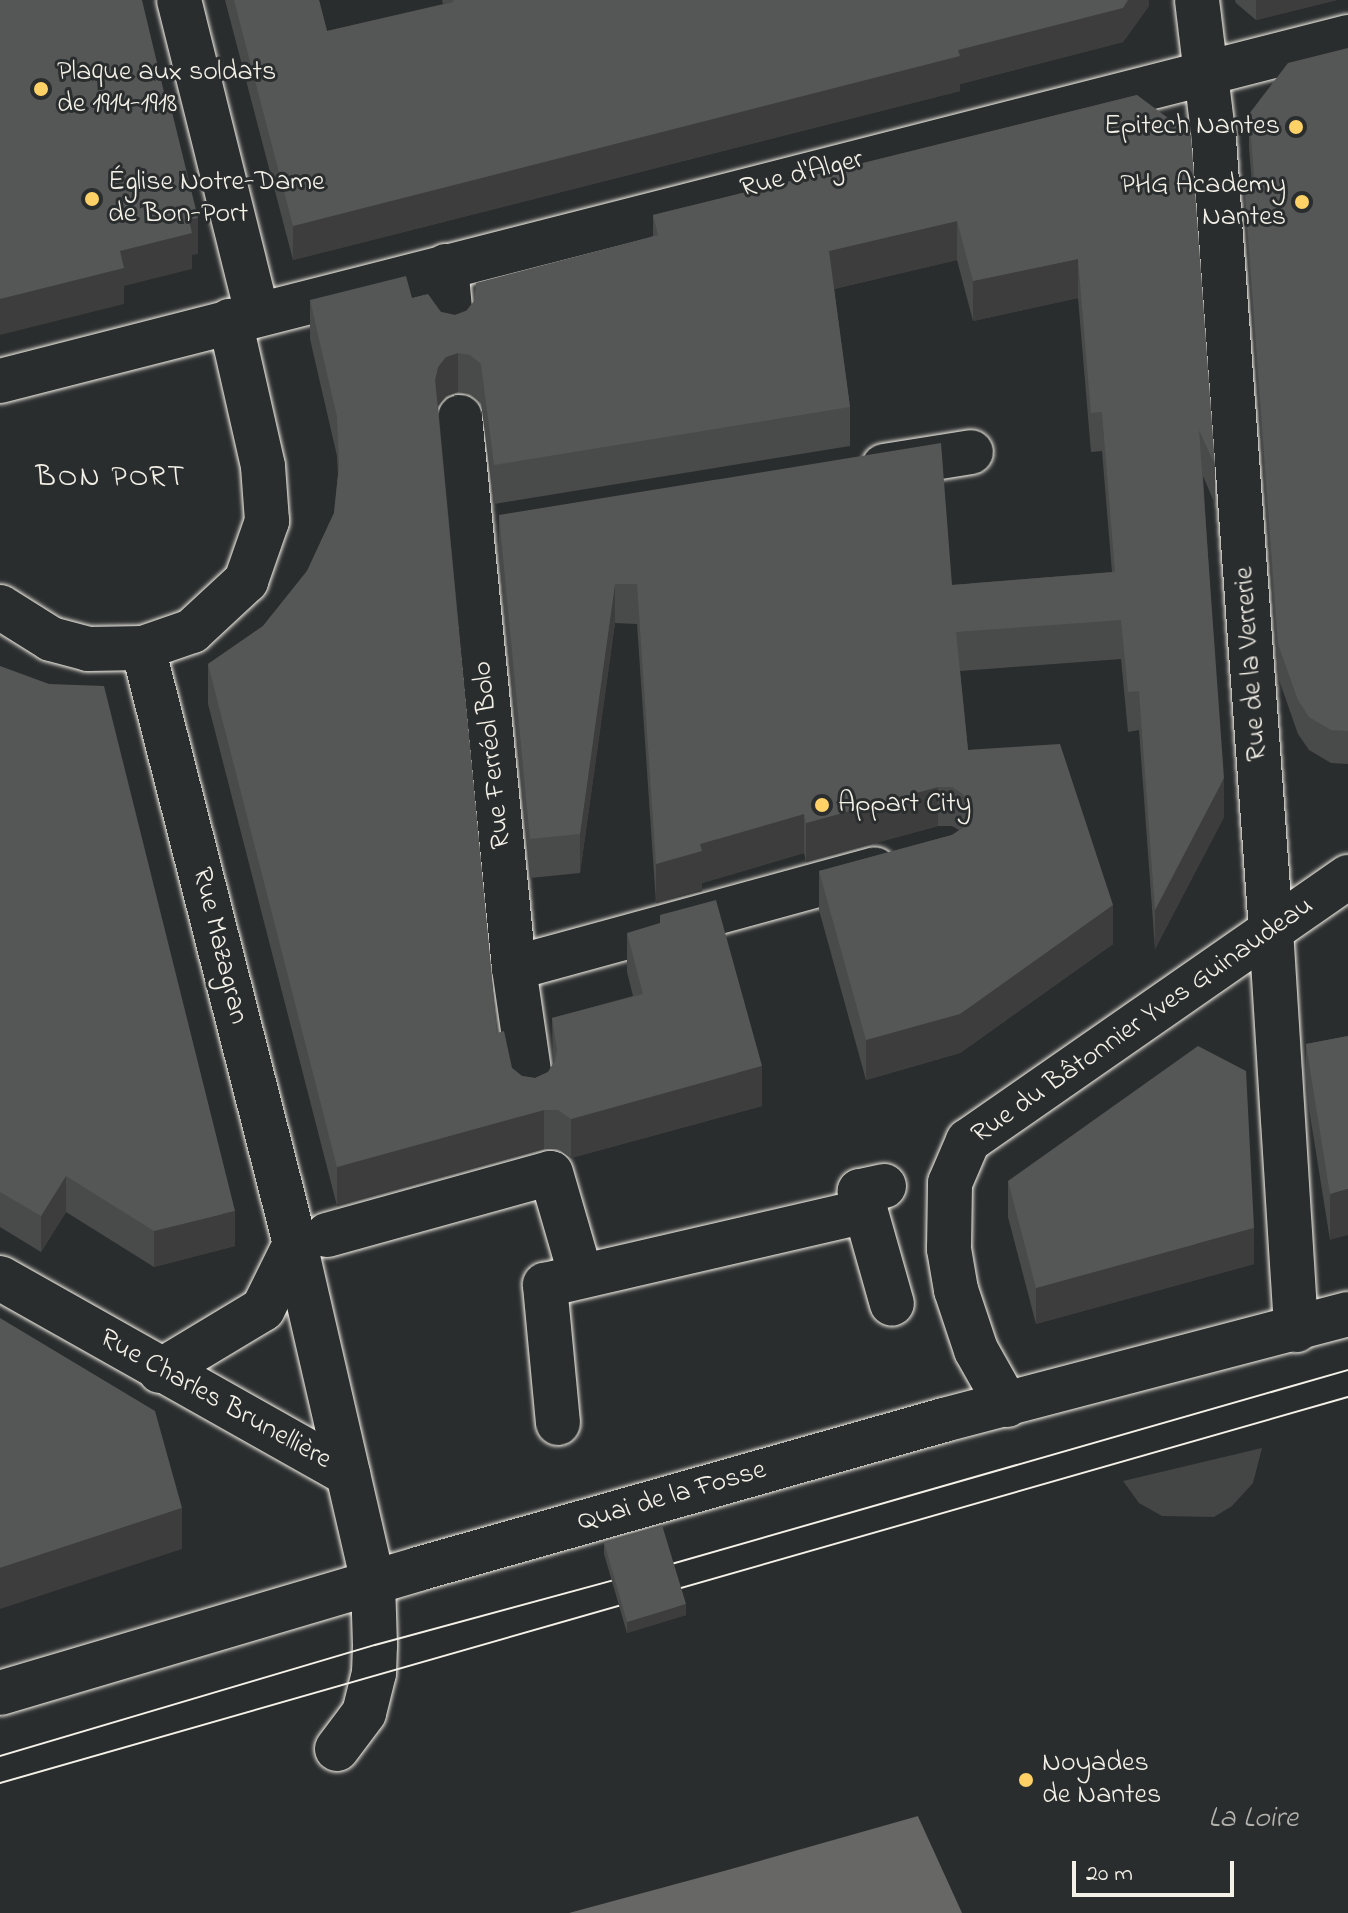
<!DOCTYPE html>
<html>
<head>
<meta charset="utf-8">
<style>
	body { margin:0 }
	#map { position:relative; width:1348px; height:1913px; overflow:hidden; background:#2a2d2e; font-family:"Indie Flower",sans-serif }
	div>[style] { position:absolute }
	.green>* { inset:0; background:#444645 }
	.water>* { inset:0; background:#676866 }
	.pier>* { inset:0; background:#2a2d2e }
	.roads { filter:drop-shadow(0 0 2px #f4f1e8) drop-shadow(0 0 2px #f4f1e8) }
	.street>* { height:44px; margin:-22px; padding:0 22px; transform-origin:22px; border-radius:22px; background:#2a2d2e }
	.secondary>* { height:44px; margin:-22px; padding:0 22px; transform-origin:22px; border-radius:22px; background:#2a2d2e }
	.primary>* { height:44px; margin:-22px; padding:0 22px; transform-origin:22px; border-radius:22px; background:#2a2d2e }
	.tram>* { height:2px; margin:-1px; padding:0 1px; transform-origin:1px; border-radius:1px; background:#f4f1e8 }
	.wall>* { inset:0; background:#494b4a }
	.shaded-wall>* { inset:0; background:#3c3d3c }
	.building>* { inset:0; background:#555756 }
	.dots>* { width:22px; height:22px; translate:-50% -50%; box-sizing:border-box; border:4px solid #2a2d2e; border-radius:50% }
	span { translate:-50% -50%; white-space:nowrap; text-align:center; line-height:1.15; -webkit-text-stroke:6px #2a2d2e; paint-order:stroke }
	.poi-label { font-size:28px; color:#f4f1e8 }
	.left { translate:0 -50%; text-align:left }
	.right { translate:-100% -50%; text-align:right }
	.street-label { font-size:28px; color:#f4f1e8 }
	.neighbourhood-label { font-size:30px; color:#f4f1e8; letter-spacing:2px }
	.water-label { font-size:30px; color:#b5b3ae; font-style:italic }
	.scale { position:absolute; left:1072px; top:1861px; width:162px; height:36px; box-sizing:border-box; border:4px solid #f4f1e8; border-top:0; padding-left:10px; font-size:24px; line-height:28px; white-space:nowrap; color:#f4f1e8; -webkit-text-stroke:6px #2a2d2e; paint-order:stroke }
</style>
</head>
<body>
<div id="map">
	<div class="green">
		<div style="clip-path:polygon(1262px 1448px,1253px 1483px,1232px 1506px,1214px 1517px,1162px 1516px,1139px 1503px,1123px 1481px)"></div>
	</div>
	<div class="water">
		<div style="clip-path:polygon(1247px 1723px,1348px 1913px,569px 1913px,724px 1871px)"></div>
	</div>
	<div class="pier">
		<div style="clip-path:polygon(1348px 1695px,1348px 1913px,962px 1913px,916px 1812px,1246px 1719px)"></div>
	</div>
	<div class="roads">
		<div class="street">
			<div style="left:179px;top:0;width:324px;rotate:76deg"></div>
			<div style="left:1197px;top:0;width:141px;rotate:83.1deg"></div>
			<div style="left:1214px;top:140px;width:792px;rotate:85.87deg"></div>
			<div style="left:1271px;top:930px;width:401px;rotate:86.4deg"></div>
			<div style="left:446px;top:266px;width:63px;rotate:84.6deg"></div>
			<div style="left:0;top:381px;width:1391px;rotate:-14.32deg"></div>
			<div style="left:460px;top:417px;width:554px;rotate:84.4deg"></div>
			<div style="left:514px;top:968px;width:125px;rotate:81.7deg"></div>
			<div style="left:884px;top:466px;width:88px;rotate:-9.1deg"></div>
			<div style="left:0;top:607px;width:60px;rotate:32.1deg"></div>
			<div style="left:51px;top:639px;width:38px;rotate:15deg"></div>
			<div style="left:88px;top:649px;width:55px;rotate:-1deg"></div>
			<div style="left:143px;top:648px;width:52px;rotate:-19.1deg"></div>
			<div style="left:192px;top:631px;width:74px;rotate:-42.8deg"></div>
			<div style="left:246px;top:581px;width:64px;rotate:-70.7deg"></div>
			<div style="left:267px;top:521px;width:55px;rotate:-94.2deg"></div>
			<div style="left:263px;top:466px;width:149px;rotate:-102.8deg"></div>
			<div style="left:143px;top:648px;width:615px;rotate:75.69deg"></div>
			<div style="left:295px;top:1244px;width:236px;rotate:77deg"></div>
			<div style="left:514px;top:968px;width:374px;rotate:-15.3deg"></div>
			<div style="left:884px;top:1186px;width:25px;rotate:168deg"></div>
			<div style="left:860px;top:1191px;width:117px;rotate:74.2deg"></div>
			<div style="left:327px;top:1235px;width:232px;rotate:-15.5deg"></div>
			<div style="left:551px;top:1173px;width:107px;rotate:73.8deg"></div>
			<div style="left:160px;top:1371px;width:120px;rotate:-31deg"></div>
			<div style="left:263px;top:1309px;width:72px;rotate:-63.8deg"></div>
			<div style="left:1007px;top:1405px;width:63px;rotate:-119.4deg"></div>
			<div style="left:976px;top:1350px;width:63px;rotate:-108.4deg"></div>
			<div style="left:956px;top:1290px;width:42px;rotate:-99.7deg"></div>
			<div style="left:949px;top:1249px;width:66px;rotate:-89.1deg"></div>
			<div style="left:950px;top:1183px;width:46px;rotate:-66.8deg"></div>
			<div style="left:968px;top:1141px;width:463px;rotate:-34.8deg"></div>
			<div style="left:558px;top:1423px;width:139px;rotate:-95.4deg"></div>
			<div style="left:545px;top:1285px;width:329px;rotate:-13deg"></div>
		</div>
		<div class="secondary">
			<div style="left:0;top:1278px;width:399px;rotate:29.4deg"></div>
			<div style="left:348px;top:1474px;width:111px;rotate:77deg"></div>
			<div style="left:373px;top:1582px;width:63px;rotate:88.2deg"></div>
			<div style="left:375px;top:1645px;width:28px;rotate:92deg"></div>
			<div style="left:374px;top:1673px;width:41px;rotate:104deg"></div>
			<div style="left:364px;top:1713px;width:45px;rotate:126.9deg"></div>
		</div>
		<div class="primary">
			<div style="left:0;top:1693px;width:436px;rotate:-16.5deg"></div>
			<div style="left:418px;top:1569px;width:547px;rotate:-15.82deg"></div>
			<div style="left:944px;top:1420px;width:418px;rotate:-14.7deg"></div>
		</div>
	</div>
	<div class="tram">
		<div style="left:0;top:1756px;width:391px;rotate:-16.5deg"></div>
		<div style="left:375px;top:1645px;width:275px;rotate:-15.2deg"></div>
		<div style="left:640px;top:1573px;width:737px;rotate:-16deg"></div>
		<div style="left:0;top:1783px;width:1402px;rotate:-15.98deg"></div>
	</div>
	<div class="wall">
		<div style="clip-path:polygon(225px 0,319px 0,327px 31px,443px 4px,442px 0,1149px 0,1149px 6px,1123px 42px,960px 84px,960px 91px,293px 260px)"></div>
		<div style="clip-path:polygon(1235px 0,1337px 0,1256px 20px,1236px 3px)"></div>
		<div style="clip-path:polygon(1348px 48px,1348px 764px,1331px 763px,1309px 750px,1298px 734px,1278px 677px,1244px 212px,1244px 179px,1252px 185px,1249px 148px,1249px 114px)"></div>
		<div style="clip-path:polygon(1137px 95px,1215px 465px,1215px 504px,1203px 476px,1224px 817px,1155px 949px,1139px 730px,1128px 732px,1121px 659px,960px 671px,968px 750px,1113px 944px,960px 1053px,866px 1080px,819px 910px,819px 871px,952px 835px,959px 830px,952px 826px,938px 826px,806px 862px,804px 853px,702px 883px,702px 891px,656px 903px,637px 624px,615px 623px,580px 873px,530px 878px,499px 554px,499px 515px,952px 585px,1112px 572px,1102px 451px,1091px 452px,1078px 298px,973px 321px,957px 260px,834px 289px,850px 407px,850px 446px,494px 504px,481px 403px,470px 394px,458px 392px,446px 396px,438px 406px,497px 1033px,512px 1068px,522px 1076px,535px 1078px,548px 1072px,553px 1064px,552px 1018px,633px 996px,627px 972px,627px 933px,762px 1106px,571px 1158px,558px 1149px,544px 1149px,337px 1206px,208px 704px,208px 664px,263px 626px,307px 571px,334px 513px,338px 475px,337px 456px,310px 339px,310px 300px,412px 298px,441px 312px,455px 315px,653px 236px,653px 215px)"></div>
		<div style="clip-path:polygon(0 666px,235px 1246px,154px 1267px,66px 1212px,41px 1252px,0 1227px)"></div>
		<div style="clip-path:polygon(1348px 1036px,1330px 1240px,1306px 1090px,1306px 1044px)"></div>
		<div style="clip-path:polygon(1008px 1181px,1254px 1264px,1036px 1324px,1008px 1217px)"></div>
		<div style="clip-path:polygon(604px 1542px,686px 1615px,627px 1633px,604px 1554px)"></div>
	</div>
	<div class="shaded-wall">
		<div style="clip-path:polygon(1128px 0,1149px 0,1149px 6px,1123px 42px,960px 84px,960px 91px,293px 260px,293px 226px,958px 50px)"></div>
		<div style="clip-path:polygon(1256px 0,1337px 0,1256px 20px)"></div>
		<div style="clip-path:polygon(198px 218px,198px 254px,192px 255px,192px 269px,124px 286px,124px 304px,0 335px,0 299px,120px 251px,189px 220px)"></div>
		<div style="clip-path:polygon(957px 221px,957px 260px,829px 290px,829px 251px)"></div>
		<div style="clip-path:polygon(1078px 259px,1078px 298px,973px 321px,973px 281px)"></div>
		<div style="clip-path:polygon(458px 353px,458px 392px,446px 396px,438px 406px,435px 380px,438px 367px,446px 357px)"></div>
		<div style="clip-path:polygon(615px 584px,615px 623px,580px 873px,580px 834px)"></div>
		<div style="clip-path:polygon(1224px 778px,1224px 817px,1155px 949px,1155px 910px)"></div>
		<div style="clip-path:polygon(938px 787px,938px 826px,806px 862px,806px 823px)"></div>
		<div style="clip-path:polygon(804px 814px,804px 853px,702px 883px,702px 891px,656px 903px,656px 864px,700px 844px)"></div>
		<div style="clip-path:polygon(1113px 905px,1113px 944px,960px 1053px,866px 1080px,866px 1040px)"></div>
		<div style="clip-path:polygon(762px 1066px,762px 1106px,571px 1158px,571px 1119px)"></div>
		<div style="clip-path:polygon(544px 1110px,544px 1149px,337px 1206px,337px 1167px)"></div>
		<div style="clip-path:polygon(66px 1176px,66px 1212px,41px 1252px,41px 1216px)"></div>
		<div style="clip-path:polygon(1348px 1189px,1348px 1235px,1330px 1240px,1330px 1194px)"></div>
		<div style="clip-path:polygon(235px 1211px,235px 1246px,154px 1267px,154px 1231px)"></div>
		<div style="clip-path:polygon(1254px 1228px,1254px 1264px,1036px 1324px,1036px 1288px)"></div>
		<div style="clip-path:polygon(182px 1508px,182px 1549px,0 1609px,0 1568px)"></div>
		<div style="clip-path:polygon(686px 1604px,686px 1615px,627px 1633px,627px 1622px)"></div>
	</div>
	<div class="building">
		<div style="clip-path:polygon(0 0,142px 0,168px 109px,171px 108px,198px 218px,189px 220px,192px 233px,120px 251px,124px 268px,0 299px)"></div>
		<div style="clip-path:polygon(234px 0,319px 0,327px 31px,454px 2px,453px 0,1128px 0,1123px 8px,958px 50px,960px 56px,293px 226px)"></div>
		<div style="clip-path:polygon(1348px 48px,1348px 731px,1331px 730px,1309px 717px,1298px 700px,1278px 644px,1244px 179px,1255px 187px,1249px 114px,1288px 63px)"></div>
		<div style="clip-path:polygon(1137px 95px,1191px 135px,1215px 465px,1199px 430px,1224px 778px,1155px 910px,1139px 691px,1128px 692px,1121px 620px,956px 632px,968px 750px,1060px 744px,1113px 905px,960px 1014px,866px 1040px,819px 871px,952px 835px,963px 828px,969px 816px,969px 805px,963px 794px,952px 787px,938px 787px,806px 823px,804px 814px,700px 844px,702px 851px,656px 864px,637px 584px,615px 584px,580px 834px,530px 839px,499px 515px,941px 443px,952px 585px,1115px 572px,1102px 412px,1091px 413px,1078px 259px,973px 281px,957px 221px,829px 251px,850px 407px,494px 465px,481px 364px,470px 355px,458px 353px,446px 357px,438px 367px,435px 380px,497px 1033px,504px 1031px,512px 1068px,522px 1076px,535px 1078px,548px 1072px,555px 1061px,557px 1050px,552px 1018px,643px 994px,627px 933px,660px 923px,660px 915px,716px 900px,762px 1066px,571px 1119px,558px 1110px,544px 1110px,337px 1167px,208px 664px,263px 626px,307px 571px,334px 513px,339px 465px,337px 417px,310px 300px,406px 276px,412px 298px,428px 294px,441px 312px,455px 315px,466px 311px,474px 301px,476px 283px,658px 235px,653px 215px)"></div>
		<div style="clip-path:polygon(0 666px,49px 684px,104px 686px,235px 1211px,154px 1231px,66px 1176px,41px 1216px,0 1192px)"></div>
		<div style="clip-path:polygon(1348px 1036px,1348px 1189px,1330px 1194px,1306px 1044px)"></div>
		<div style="clip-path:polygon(1198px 1046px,1246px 1071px,1254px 1228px,1036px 1288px,1008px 1181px)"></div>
		<div style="clip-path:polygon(0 1318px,155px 1411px,182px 1508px,0 1568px)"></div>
		<div style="clip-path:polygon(662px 1525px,686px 1604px,627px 1622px,604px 1542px)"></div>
	</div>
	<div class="dots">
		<div style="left:41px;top:89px;background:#ffd166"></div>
		<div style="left:1296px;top:127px;background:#ffd166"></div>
		<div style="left:92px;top:199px;background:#ffd166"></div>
		<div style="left:1302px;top:202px;background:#ffd166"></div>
		<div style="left:822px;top:805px;background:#ffd166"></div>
		<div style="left:1026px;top:1780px;background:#ffd166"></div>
	</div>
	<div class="poi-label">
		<span class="left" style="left:57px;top:89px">Plaque aux soldats<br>de 1914-1918</span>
		<span class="right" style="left:1280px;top:127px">Epitech Nantes</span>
		<span class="left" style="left:108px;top:199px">Église Notre-Dame<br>de Bon-Port</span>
		<span class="right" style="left:1286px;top:202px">PHG Academy<br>Nantes</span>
		<span class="left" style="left:838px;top:805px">Appart City</span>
		<span class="left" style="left:1042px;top:1780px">Noyades<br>de Nantes</span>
	</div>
	<div class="street-label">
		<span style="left:802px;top:175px;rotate:-14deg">Rue d'Alger</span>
		<span style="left:1252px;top:664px;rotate:-94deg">Rue de la Verrerie</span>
		<span style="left:493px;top:755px;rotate:-96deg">Rue Ferréol Bolo</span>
		<span style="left:219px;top:946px;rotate:76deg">Rue Mazagran</span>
		<span style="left:1143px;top:1021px;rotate:-35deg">Rue du Bâtonnier Yves Guinaudeau</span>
		<span style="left:215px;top:1400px;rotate:29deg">Rue Charles Brunellière</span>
		<span style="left:672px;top:1497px;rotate:-16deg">Quai de la Fosse</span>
	</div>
	<div class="neighbourhood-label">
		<span style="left:111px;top:478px">BON PORT</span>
	</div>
	<div class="water-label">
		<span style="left:1253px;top:1819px">La Loire</span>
	</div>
	<div class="scale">20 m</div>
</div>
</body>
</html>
